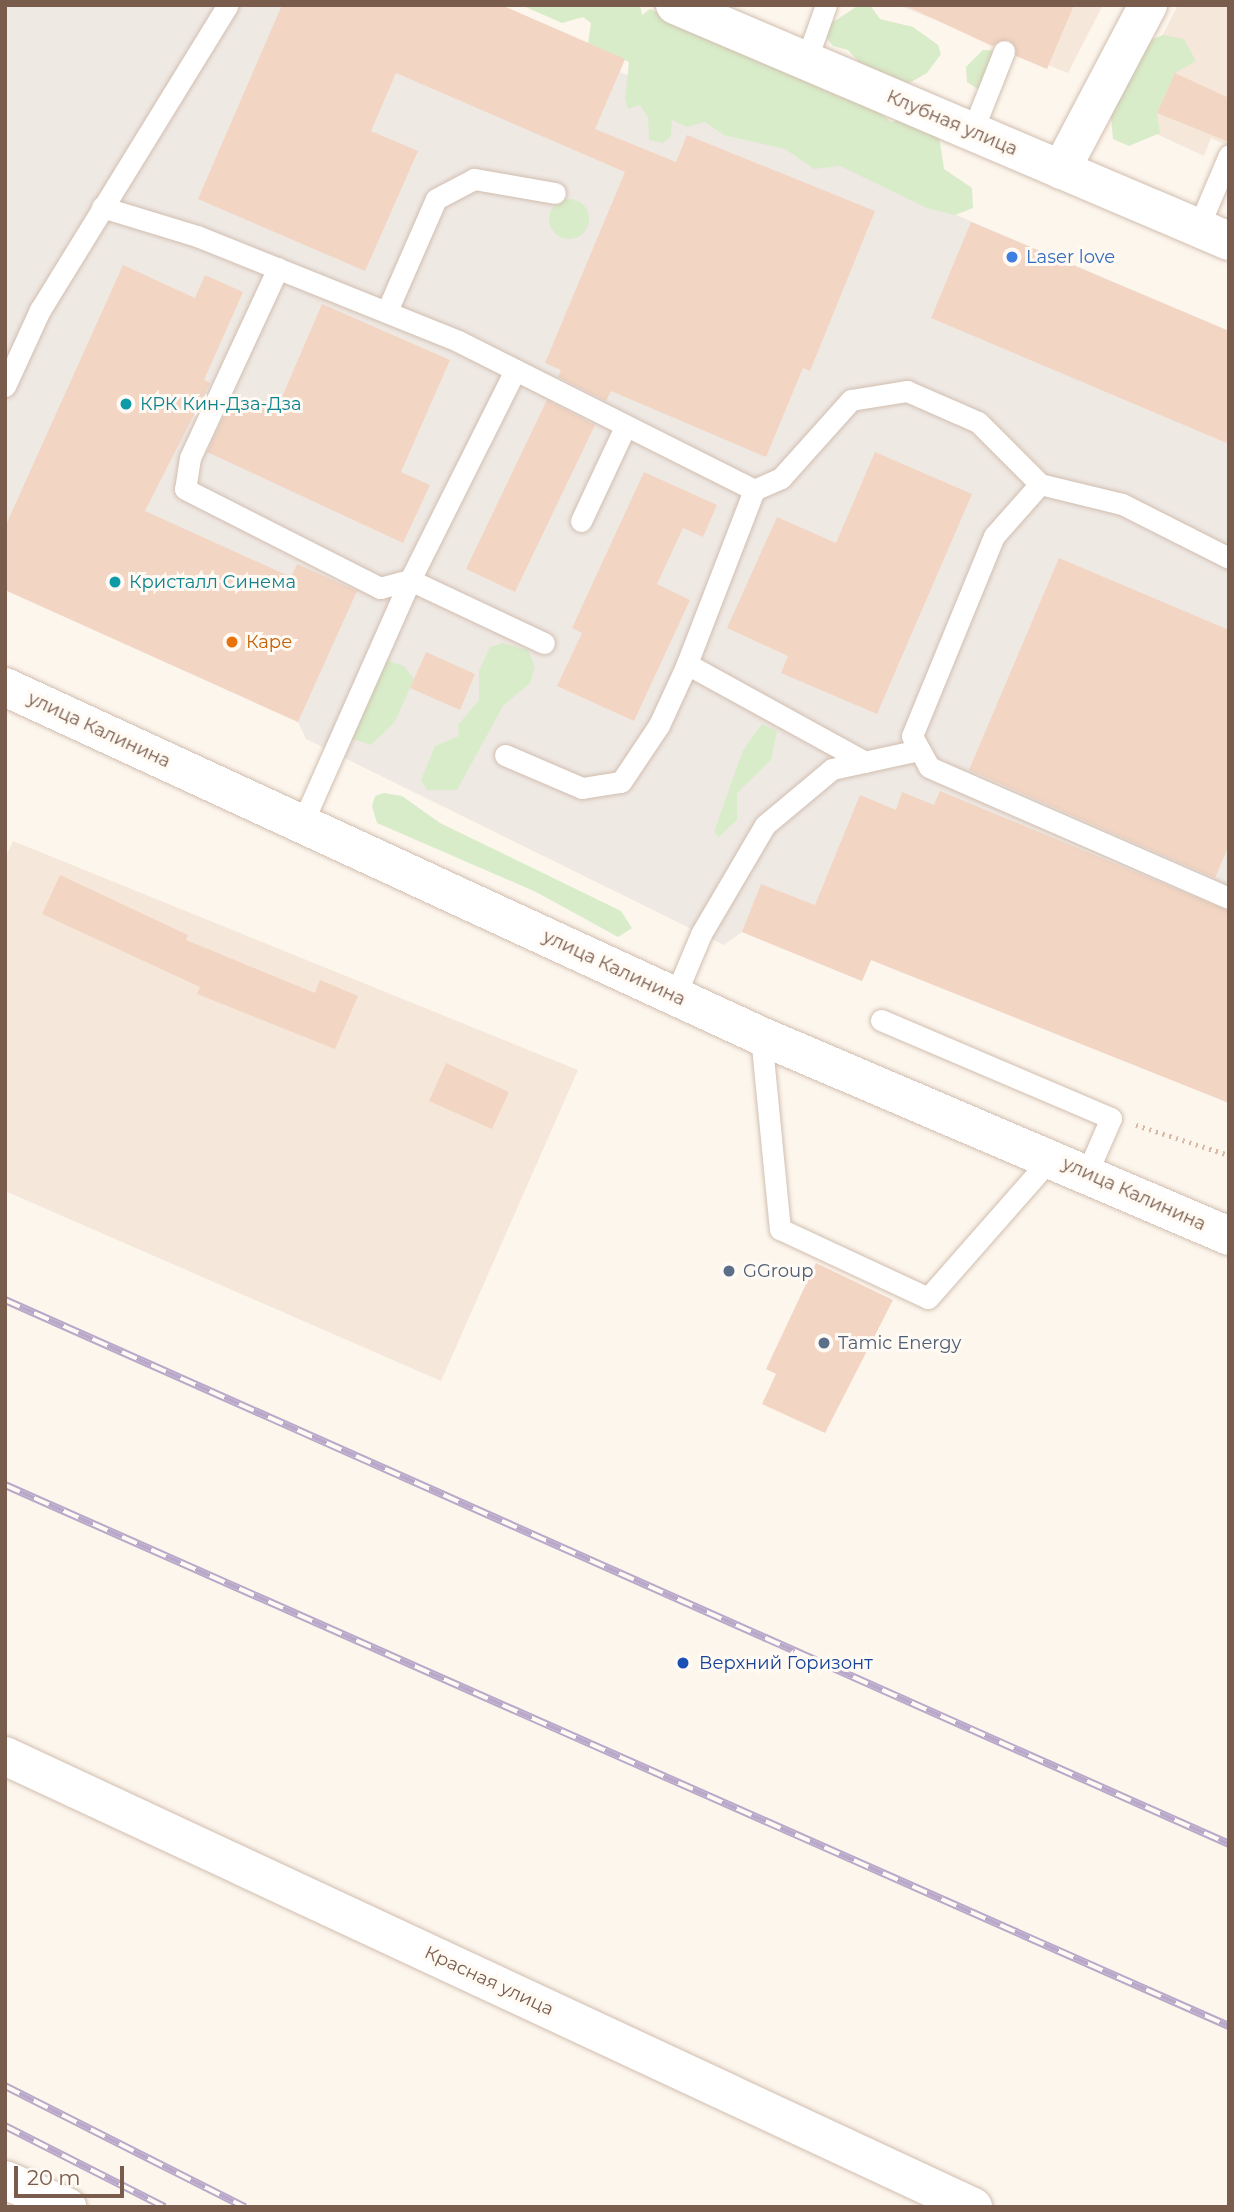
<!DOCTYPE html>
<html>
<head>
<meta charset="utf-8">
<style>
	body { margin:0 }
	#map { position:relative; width:1234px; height:2212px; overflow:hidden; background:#fdf6ec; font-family:Montserrat,sans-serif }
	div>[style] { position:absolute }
	.residential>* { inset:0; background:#f5e8da }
	.industrial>* { inset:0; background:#efe9e4 }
	.green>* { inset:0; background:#d8ecc9 }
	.round { border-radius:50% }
	.building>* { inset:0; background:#f3d5c3 }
	.path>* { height:4.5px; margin-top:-2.25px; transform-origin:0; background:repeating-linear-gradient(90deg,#d9b8a5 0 2px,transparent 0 7px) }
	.roads { filter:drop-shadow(0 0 2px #d1beb0) drop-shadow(0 0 2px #d1beb0) }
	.service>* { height:21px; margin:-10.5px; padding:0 10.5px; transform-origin:10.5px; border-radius:10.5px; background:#fff }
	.minor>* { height:38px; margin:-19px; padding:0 19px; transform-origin:19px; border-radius:19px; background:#fff }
	.tertiary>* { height:38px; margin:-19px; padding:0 19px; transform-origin:19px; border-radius:19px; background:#fff }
	.rail>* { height:8px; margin-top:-4px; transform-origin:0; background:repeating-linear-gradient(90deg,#fffaf3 0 16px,#b9a8c9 0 32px); box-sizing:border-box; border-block:2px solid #b9a8c9 }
	.dots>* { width:19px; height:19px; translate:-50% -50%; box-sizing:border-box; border:4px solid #fffaf3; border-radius:50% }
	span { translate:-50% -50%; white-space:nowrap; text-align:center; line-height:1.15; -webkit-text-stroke:6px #fffaf3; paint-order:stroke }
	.street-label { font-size:18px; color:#7a5c4d }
	.shop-label { font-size:18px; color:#366cbe }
	.left { translate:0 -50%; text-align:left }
	.culture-label { font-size:18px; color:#0d838f }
	.food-label { font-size:18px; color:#c56008 }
	.service-label { font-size:18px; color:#4e5e75 }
	.transit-label { font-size:18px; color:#164399 }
	.frame { position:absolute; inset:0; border:7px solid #7a5c4d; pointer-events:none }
	.scale { position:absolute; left:14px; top:2166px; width:110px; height:32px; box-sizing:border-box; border:4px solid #7a5c4d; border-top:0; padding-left:9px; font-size:21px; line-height:24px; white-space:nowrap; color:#7a5c4d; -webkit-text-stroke:5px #fffaf3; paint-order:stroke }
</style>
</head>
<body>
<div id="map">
	<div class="residential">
		<div style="clip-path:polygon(898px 5px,1103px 5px,1068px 73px)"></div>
		<div style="clip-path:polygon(1178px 5px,1229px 5px,1229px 146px,1211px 138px,1204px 156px,1120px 117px)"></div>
		<div style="clip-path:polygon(13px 841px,578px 1070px,441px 1381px,5px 1191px,5px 858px)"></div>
	</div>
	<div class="industrial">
		<div style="clip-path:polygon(5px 5px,501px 5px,625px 59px,620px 72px,1229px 331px,1229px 1103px,871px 960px,862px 981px,742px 932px,724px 945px,306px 739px,298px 722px,5px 590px)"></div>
	</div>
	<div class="green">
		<div style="clip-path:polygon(521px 5px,640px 5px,642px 15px,650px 9px,840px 97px,865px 99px,891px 122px,905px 118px,939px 136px,944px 169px,972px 188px,973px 208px,955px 215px,927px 208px,840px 166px,814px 169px,785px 149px,724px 135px,705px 122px,687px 127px,672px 120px,671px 136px,663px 143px,649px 140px,648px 117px,640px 105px,628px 109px,625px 99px,629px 62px,588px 43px,591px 23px,583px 17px,562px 23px)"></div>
		<div style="clip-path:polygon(859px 5px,870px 5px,880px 19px,913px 27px,938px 45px,941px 54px,927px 73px,909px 83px,872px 76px,848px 50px,833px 46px,825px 36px,830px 24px)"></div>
		<div style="clip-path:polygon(1163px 35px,1184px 39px,1196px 61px,1175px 73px,1157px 113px,1160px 133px,1129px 146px,1113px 139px,1110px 108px,1146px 42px)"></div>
		<div style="clip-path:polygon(983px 50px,1004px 51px,981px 91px,967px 82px,966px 67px)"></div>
		<div class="round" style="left:549px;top:199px;width:40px;height:40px"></div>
		<div style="clip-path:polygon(503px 643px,528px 650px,535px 667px,530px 683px,503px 706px,457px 790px,427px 790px,421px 780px,435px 746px,459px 736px,458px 725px,479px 700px,479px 671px,490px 647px)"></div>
		<div style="clip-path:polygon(380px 658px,404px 666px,414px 679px,395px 722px,371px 745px,348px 737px)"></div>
		<div style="clip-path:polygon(762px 724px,777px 731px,771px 760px,737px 793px,737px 820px,719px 837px,714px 832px,743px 750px)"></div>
		<div style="clip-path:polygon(384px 793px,402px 796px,440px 823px,621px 911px,632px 928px,618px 937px,536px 892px,377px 823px,372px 806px,375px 796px)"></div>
	</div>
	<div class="building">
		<div style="clip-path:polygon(282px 5px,501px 5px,625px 59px,595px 129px,676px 162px,687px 135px,875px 211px,810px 371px,803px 368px,766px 457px,611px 391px,606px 401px,558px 377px,561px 370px,545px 363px,625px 172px,396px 73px,371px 131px,418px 151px,365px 271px,198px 199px)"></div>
		<div style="clip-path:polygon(904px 5px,1074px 5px,1047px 69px,1016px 56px,1009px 39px,992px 46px)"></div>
		<div style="clip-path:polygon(1175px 73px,1229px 98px,1229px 142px,1157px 113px)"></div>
		<div style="clip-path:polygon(971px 222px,1229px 331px,1229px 444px,931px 318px)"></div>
		<div style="clip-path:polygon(123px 265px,195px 298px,205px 275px,243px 292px,204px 380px,210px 383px,145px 511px,291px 577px,297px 564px,357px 591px,298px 722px,5px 590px,5px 527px)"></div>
		<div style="clip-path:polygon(322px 304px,450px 360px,401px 472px,430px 485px,403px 543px,207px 452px,234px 394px,275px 413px)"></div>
		<div style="clip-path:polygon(547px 400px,595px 425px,515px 592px,466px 569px)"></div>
		<div style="clip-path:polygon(875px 452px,972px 494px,877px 714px,781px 673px,788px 656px,727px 628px,777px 517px,836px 543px)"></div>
		<div style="clip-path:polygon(644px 472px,717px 505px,703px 537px,683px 528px,657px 584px,690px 600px,634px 721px,557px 686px,582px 633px,572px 628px)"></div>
		<div style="clip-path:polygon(1059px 558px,1229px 630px,1229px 845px,1215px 878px,969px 770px)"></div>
		<div style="clip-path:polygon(426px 652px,475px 674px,460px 710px,410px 688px)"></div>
		<div style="clip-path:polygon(940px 791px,1229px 911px,1229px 1103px,871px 960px,862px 981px,742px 932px,761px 884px,815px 905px,860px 795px,896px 810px,902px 792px,934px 805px)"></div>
		<div style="clip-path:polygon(60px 875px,188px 935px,186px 940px,315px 993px,320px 980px,358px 996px,335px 1049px,197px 994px,200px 987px,42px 914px)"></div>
		<div style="clip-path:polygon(446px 1063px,509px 1092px,492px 1129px,429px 1101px)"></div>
		<div style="clip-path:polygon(816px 1263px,893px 1300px,825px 1433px,762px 1404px,776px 1374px,766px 1369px)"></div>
	</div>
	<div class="path">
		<div style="left:1136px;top:1125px;width:98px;rotate:17.9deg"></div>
	</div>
	<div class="roads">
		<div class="service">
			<div style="left:806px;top:61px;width:59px;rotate:-70.3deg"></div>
			<div style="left:972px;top:132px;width:87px;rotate:-68.4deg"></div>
			<div style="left:102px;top:207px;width:99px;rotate:17deg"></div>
			<div style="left:197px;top:236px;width:281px;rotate:21.9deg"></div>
			<div style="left:458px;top:341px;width:331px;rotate:26.7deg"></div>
			<div style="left:754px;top:490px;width:30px;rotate:-24deg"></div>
			<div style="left:781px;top:478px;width:105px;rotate:-48.1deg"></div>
			<div style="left:851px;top:400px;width:57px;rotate:-9.1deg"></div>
			<div style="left:907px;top:391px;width:77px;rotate:23.6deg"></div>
			<div style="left:978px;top:422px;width:88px;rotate:45deg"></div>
			<div style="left:1198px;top:228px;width:79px;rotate:-67deg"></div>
			<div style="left:278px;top:268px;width:209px;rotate:114.9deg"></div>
			<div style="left:190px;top:458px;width:31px;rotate:99deg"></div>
			<div style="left:185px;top:489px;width:219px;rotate:26.9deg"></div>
			<div style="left:380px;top:588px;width:31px;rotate:-15deg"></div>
			<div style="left:410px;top:580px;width:235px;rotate:-63.4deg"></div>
			<div style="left:387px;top:311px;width:122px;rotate:-66.4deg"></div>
			<div style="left:436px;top:199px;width:43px;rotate:-27.8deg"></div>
			<div style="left:474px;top:179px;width:82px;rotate:9.8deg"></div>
			<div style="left:5px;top:386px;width:84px;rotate:-65.3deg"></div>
			<div style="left:40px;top:310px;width:358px;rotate:-58.4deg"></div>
			<div style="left:754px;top:490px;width:186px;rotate:111.1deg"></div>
			<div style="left:687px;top:664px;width:203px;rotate:28.8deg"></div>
			<div style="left:581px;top:521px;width:104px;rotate:-64.9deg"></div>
			<div style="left:1229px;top:558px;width:120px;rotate:-153.2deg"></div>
			<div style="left:1122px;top:504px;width:84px;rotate:-166.3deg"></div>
			<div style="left:1040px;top:484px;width:69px;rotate:131.5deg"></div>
			<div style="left:994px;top:536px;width:216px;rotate:112.3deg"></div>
			<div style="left:912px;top:736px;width:35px;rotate:61deg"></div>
			<div style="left:929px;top:767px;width:327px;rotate:23.6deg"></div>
			<div style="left:505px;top:755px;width:84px;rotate:23.2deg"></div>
			<div style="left:582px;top:788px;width:39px;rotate:-9deg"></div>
			<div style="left:621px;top:782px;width:69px;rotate:-56.3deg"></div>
			<div style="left:659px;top:725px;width:67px;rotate:-65.3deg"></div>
			<div style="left:302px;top:824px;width:267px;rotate:-66.1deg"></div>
			<div style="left:410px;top:580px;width:148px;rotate:25.2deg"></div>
			<div style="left:675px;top:996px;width:67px;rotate:-67.2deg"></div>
			<div style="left:701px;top:934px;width:126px;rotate:-59.6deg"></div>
			<div style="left:765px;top:825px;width:87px;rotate:-39.9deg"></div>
			<div style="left:832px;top:769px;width:89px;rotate:-12.3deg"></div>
			<div style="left:881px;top:1020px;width:250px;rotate:23.1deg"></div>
			<div style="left:1111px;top:1118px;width:60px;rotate:113.6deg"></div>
			<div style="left:761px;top:1036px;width:194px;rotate:84.4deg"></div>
			<div style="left:780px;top:1229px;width:163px;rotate:25deg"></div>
			<div style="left:928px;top:1298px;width:186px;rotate:-48.7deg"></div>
		</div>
		<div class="minor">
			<div style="left:675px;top:5px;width:602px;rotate:23.07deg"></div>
			<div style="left:1061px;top:170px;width:187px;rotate:-62.2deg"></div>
			<div style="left:5px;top:1756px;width:1068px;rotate:24.98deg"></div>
			<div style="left:5px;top:2180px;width:68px;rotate:23.5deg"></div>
		</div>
		<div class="tertiary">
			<div style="left:5px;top:687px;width:833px;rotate:24.78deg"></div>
			<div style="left:761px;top:1036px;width:509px;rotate:23.14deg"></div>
		</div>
	</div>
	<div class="rail">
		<div style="left:5px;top:1300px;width:1339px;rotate:23.96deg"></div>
		<div style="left:5px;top:1485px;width:1338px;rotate:23.85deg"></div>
		<div style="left:5px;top:2086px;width:269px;rotate:26.8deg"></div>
		<div style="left:5px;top:2126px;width:179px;rotate:26.9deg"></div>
	</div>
	<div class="dots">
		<div style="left:1012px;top:257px;background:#3f7fe0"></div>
		<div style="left:126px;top:404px;background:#0f9aa8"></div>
		<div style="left:115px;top:582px;background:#0f9aa8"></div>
		<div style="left:232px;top:642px;background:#e8710a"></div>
		<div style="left:729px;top:1271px;background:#5c6f8a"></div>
		<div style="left:824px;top:1343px;background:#5c6f8a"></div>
		<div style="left:683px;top:1663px;background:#1a4fb4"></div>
	</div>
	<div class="street-label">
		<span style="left:952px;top:123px;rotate:23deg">Клубная улица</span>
		<span style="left:99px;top:730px;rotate:25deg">улица Калинина</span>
		<span style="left:614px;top:968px;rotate:25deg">улица Калинина</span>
		<span style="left:1134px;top:1194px;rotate:24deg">улица Калинина</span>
		<span style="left:489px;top:1981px;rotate:25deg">Красная улица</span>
	</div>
	<div class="shop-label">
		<span class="left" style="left:1026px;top:257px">Laser love</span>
	</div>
	<div class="culture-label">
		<span class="left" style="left:140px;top:404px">КРК Кин-Дза-Дза</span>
		<span class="left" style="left:129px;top:582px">Кристалл Синема</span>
	</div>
	<div class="food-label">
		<span class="left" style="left:246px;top:642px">Каре</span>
	</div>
	<div class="service-label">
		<span class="left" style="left:743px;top:1271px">GGroup</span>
		<span class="left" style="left:838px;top:1343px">Tamic Energy</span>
	</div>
	<div class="transit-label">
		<span class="left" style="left:699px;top:1663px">Верхний Горизонт</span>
	</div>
	<div class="frame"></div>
	<div class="scale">20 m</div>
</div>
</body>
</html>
